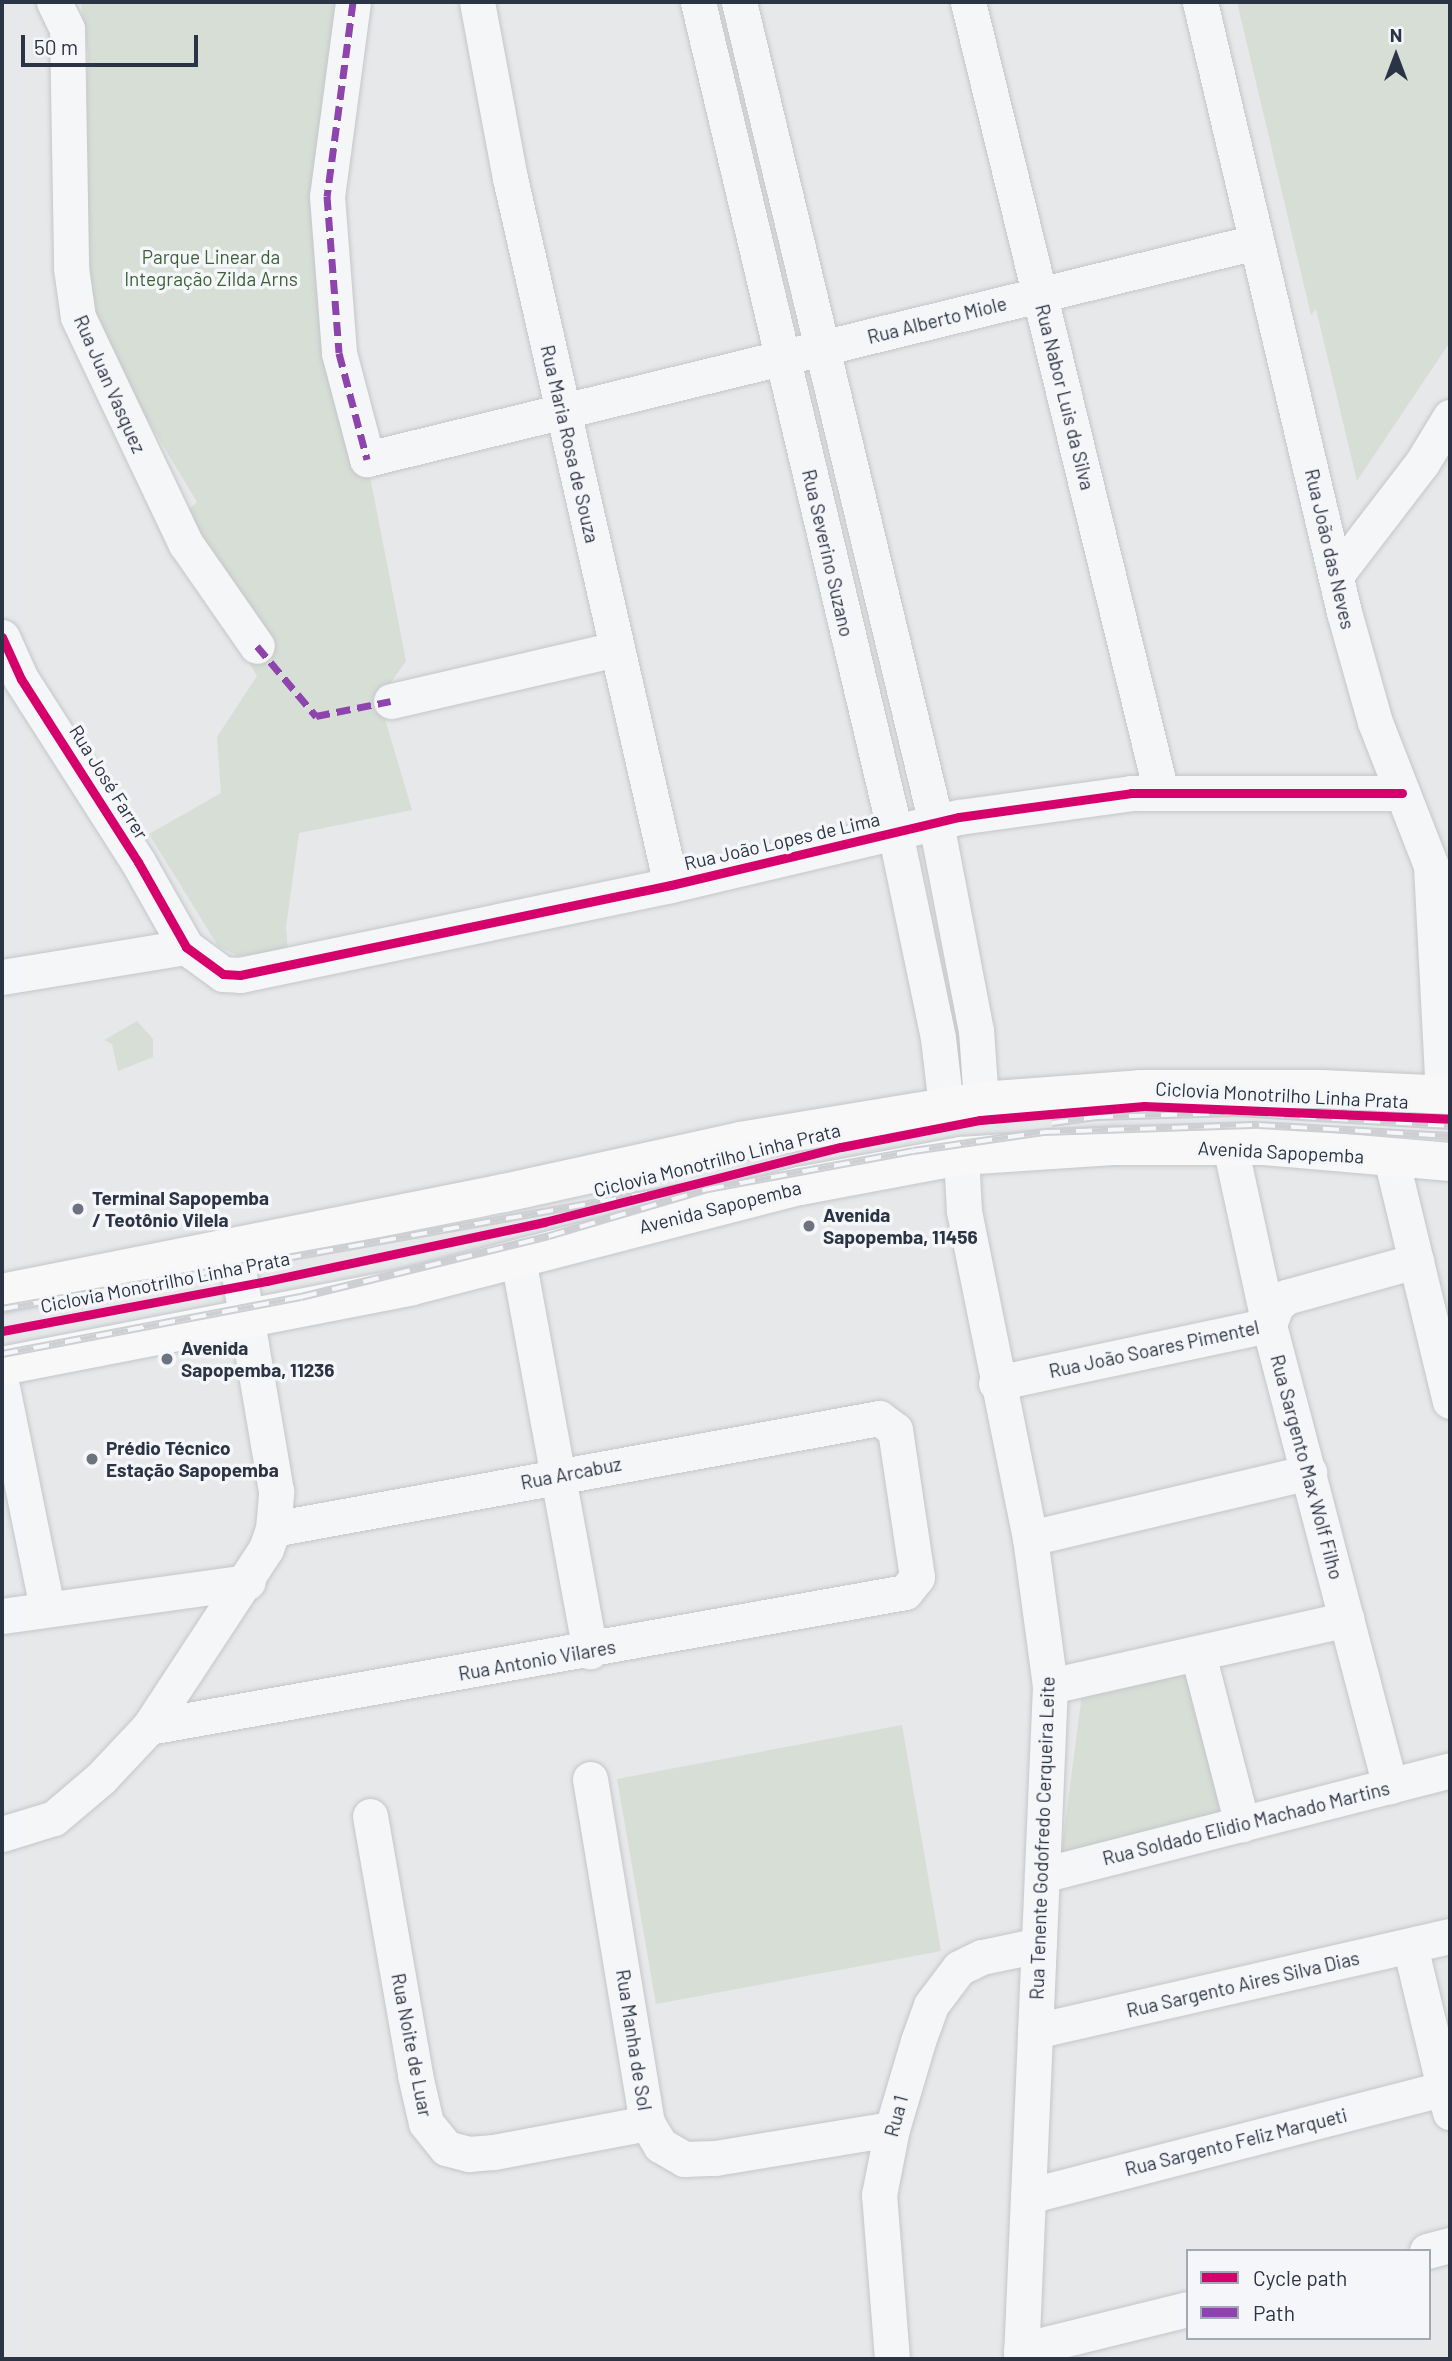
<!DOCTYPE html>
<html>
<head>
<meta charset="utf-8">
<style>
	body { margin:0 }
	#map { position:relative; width:1452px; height:2361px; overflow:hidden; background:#e6e8ea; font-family:Barlow,sans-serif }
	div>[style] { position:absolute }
	.green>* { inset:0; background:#d6ded6 }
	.roads { filter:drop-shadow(0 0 2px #c4c6c8) drop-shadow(0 0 2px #c4c6c8) }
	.minor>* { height:35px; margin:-17.5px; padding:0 17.5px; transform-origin:17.5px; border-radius:17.5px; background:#f5f6f7 }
	.major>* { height:38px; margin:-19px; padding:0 19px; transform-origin:19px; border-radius:19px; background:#f8f8f8 }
	.rail>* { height:8px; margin-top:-4px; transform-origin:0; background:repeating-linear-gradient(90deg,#f4f6f9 0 16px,#cecfd2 0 32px); box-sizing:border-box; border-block:2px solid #cecfd2 }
	.quiet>* { height:7px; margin-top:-3.5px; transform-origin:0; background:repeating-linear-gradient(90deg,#8e44ad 0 14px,transparent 0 21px) }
	.cycleway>* { height:9px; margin:-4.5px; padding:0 4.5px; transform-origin:4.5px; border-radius:4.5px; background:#d6006c }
	.dots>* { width:19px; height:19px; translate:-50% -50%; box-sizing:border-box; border:4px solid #f4f6f9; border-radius:50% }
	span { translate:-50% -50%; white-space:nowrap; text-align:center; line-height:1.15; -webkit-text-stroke:7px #f4f6f9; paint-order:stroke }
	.park-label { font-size:19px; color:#3f6138 }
	.street-label { font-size:19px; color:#2b3445 }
	.poi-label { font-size:19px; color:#2b3445; font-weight:700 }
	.left { translate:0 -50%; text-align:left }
	.frame { position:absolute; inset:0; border:4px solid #2b3445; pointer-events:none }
	.legend { position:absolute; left:1186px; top:2249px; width:245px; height:91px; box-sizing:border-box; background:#f4f6f9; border:2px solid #a4a8b1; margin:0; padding:9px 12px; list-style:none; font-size:21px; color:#2b3445 }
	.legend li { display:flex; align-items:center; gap:14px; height:35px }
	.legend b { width:35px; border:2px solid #a4a8b1 }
	.north { position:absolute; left:1361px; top:21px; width:70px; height:70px; -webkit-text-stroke:5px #f4f6f9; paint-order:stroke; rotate:0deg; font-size:19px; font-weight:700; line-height:28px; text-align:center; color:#2b3445 }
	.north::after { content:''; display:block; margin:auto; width:24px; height:32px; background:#2b3445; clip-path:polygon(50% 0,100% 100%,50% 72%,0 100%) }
	.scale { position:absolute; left:21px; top:35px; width:177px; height:32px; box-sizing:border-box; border:4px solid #2b3445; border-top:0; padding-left:9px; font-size:21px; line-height:24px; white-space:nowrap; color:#2b3445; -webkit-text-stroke:5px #f4f6f9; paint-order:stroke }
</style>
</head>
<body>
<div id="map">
	<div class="green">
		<div style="clip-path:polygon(81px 2px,361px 2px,335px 184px,348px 364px,406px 661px,379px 699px,412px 810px,299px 833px,286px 927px,288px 951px,238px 956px,218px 946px,149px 834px,221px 793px,217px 737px,257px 676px,170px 528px,197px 502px,90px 324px,85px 128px,88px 54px)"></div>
		<div style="clip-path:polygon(1237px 2px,1450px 2px,1450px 342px,1357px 481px,1316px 309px,1311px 315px)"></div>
		<div style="clip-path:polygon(137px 1021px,153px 1039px,153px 1057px,118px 1071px,112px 1044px,104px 1040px)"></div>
		<div style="clip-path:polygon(1189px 1667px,1227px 1821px,1060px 1863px,1082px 1694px)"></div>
		<div style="clip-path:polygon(902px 1725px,941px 1951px,656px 2004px,617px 1779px)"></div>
	</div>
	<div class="roads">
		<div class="minor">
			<div style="left:54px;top:2px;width:30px;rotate:64deg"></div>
			<div style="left:67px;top:29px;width:239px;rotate:89deg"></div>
			<div style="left:71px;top:268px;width:49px;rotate:81.9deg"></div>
			<div style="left:78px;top:317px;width:251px;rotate:64.6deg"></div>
			<div style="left:186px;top:544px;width:124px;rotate:55.2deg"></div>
			<div style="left:353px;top:2px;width:196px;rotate:97.6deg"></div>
			<div style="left:327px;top:196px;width:157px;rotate:85.6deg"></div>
			<div style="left:339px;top:353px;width:110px;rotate:75.2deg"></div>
			<div style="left:367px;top:459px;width:915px;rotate:-13.72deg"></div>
			<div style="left:477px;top:2px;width:179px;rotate:79.4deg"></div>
			<div style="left:510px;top:178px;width:725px;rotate:77.17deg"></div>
			<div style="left:698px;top:2px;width:853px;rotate:76.65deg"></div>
			<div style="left:895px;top:832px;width:210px;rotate:78.2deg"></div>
			<div style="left:938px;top:1038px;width:68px;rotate:83.3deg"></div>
			<div style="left:739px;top:2px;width:844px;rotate:76.51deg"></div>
			<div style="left:936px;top:823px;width:211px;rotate:79.1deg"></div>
			<div style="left:976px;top:1030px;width:71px;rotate:86deg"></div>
			<div style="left:968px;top:2px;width:813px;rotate:76.27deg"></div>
			<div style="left:1200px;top:2px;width:627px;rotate:76.72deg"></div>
			<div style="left:1344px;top:612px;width:114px;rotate:74.3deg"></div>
			<div style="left:1375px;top:722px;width:155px;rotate:68.7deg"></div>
			<div style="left:1431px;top:866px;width:229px;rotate:87deg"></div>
			<div style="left:1336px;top:575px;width:141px;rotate:-52.5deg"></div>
			<div style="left:1422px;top:463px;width:54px;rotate:-58.7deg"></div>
			<div style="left:2px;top:637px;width:46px;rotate:65.7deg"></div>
			<div style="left:21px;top:679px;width:217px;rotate:57.4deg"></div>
			<div style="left:138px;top:862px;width:98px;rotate:60.5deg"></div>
			<div style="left:186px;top:947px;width:46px;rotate:36.1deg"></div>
			<div style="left:223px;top:974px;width:17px;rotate:3deg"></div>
			<div style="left:240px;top:975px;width:440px;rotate:-11.8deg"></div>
			<div style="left:671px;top:885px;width:296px;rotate:-13.3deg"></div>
			<div style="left:959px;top:817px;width:174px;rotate:-7.9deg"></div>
			<div style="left:1131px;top:793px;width:271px"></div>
			<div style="left:391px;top:701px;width:232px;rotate:-13deg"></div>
			<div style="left:2px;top:977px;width:186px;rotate:-9.3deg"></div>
			<div style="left:1230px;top:1146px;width:183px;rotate:77.7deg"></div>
			<div style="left:1269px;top:1325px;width:477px;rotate:75.3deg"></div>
			<div style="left:961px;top:1156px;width:55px;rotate:86.9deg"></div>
			<div style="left:964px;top:1211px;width:334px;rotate:78.6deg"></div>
			<div style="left:1030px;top:1538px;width:149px;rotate:82.3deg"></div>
			<div style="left:1050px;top:1686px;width:674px;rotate:92.47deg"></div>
			<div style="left:1391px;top:1158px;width:250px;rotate:76.4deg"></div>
			<div style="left:518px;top:1259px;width:399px;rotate:79.6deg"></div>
			<div style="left:996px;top:1383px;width:279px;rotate:-12deg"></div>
			<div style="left:1269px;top:1325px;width:20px;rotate:-70deg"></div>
			<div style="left:1276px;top:1306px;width:13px;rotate:-42deg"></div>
			<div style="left:1286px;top:1297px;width:135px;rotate:-15.5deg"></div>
			<div style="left:2px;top:1387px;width:226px;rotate:78.5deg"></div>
			<div style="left:1030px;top:1538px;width:287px;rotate:-13.3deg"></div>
			<div style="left:2px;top:1616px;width:248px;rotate:-7.9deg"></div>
			<div style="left:1198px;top:1654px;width:176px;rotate:75.5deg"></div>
			<div style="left:1050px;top:1686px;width:304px;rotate:-12.7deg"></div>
			<div style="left:149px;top:1727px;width:768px;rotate:-10.12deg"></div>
			<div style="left:905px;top:1592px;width:19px;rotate:-51deg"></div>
			<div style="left:917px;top:1577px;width:149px;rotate:-98.5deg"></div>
			<div style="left:895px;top:1430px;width:20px;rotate:-143deg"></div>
			<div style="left:879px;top:1418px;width:616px;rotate:169.62deg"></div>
			<div style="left:590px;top:1779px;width:349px;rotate:80.6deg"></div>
			<div style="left:647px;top:2123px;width:26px;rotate:59deg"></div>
			<div style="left:660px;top:2145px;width:28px;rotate:30deg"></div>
			<div style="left:684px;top:2159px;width:32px;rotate:-2deg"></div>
			<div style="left:716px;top:2158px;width:178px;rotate:-9.4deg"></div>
			<div style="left:370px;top:1816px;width:263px;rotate:80.1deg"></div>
			<div style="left:415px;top:2075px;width:49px;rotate:77.1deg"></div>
			<div style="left:426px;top:2123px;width:32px;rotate:51deg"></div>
			<div style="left:446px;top:2148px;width:24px;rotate:15deg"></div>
			<div style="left:469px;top:2154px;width:25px;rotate:-5deg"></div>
			<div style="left:494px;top:2152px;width:156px;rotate:-10.7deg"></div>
			<div style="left:2px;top:1834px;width:54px;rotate:-17.1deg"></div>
			<div style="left:54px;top:1818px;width:62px;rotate:-40.4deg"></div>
			<div style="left:101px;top:1778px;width:70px;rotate:-46.7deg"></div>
			<div style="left:149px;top:1727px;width:213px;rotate:-56.7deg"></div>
			<div style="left:266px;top:1549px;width:21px;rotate:-71deg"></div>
			<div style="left:273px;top:1529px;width:38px;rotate:-85deg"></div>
			<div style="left:276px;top:1491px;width:249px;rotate:-99.7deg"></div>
			<div style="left:1042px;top:1875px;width:421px;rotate:-14.4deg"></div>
			<div style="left:1410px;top:1946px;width:171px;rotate:76.5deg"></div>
			<div style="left:1035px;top:2031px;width:426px;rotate:-12.9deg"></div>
			<div style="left:1028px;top:2196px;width:429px;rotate:-14.5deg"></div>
			<div style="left:1427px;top:2251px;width:24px;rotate:-15deg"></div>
			<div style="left:1021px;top:2350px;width:172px;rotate:-13.8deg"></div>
			<div style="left:892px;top:2359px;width:165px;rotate:-94.5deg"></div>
			<div style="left:879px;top:2195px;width:67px;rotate:-78.9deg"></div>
			<div style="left:892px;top:2129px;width:92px;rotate:-73.5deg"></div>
			<div style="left:918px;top:2041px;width:38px;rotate:-70deg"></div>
			<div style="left:931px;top:2005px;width:46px;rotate:-52.9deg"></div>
			<div style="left:959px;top:1968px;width:25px;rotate:-26deg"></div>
			<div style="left:982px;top:1957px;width:58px;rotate:-11.9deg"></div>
		</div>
		<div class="major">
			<div style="left:2px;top:1293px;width:512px;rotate:-11.27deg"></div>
			<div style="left:504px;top:1193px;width:242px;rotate:-12.4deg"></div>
			<div style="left:740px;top:1141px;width:244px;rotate:-9.4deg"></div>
			<div style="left:981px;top:1101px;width:159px;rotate:-4.3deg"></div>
			<div style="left:1140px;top:1089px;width:182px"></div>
			<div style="left:1322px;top:1089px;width:128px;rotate:2.7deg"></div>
			<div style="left:2px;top:1366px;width:418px;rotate:-11deg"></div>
			<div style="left:412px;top:1286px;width:401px;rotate:-14.5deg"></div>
			<div style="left:800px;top:1186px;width:164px;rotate:-10.6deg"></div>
			<div style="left:961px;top:1156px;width:152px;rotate:-3.8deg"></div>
			<div style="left:1113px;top:1146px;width:151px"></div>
			<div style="left:1264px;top:1146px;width:187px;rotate:4.9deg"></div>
		</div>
	</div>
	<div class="rail">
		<div style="left:1052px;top:1123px;width:45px;rotate:-7.6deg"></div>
		<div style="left:1097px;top:1117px;width:139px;rotate:-1.6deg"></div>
		<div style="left:1236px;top:1113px;width:214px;rotate:3.5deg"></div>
		<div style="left:2px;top:1309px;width:702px;rotate:-10.17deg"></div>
		<div style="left:2px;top:1354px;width:304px;rotate:-10.8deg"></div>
		<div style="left:301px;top:1297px;width:255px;rotate:-13.8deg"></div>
		<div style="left:549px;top:1236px;width:166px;rotate:-16.5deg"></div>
		<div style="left:708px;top:1189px;width:208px;rotate:-10.5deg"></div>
		<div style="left:913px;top:1151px;width:132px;rotate:-8.3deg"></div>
		<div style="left:1044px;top:1132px;width:215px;rotate:-1.9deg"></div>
		<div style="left:1259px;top:1125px;width:191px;rotate:3.3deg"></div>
	</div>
	<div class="quiet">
		<div style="left:353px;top:2px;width:196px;rotate:97.6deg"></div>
		<div style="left:327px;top:196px;width:157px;rotate:85.6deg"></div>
		<div style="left:339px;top:353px;width:110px;rotate:75.2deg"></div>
		<div style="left:257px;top:646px;width:92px;rotate:49.9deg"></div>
		<div style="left:316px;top:716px;width:76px;rotate:-11.3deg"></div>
	</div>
	<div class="cycleway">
		<div style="left:2px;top:637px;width:46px;rotate:65.7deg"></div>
		<div style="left:21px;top:679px;width:217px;rotate:57.4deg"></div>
		<div style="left:138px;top:862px;width:98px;rotate:60.5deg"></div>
		<div style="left:186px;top:947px;width:46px;rotate:36.1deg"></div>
		<div style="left:223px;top:974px;width:17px;rotate:3deg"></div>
		<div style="left:240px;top:975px;width:440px;rotate:-11.8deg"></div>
		<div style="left:671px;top:885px;width:296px;rotate:-13.3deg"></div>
		<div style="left:959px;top:817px;width:174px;rotate:-7.9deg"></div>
		<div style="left:1131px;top:793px;width:271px"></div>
		<div style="left:2px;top:1331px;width:270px;rotate:-10.7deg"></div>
		<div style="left:267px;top:1281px;width:283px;rotate:-12deg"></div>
		<div style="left:544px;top:1222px;width:306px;rotate:-14.2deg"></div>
		<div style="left:841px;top:1147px;width:142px;rotate:-11deg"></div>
		<div style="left:980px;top:1120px;width:165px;rotate:-4.9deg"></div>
		<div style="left:1144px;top:1106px;width:306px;rotate:2.4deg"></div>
	</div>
	<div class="dots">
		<div style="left:78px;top:1209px;background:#6c737f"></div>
		<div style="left:809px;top:1226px;background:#6c737f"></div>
		<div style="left:167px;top:1359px;background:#6c737f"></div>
		<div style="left:92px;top:1459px;background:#6c737f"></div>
	</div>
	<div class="park-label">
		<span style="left:211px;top:268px">Parque Linear da<br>Integração Zilda Arns</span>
	</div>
	<div class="street-label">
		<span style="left:937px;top:320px;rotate:-14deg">Rua Alberto Miole</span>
		<span style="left:110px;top:384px;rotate:66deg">Rua Juan Vasquez</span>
		<span style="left:1065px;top:397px;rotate:76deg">Rua Nabor Luis da Silva</span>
		<span style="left:570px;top:444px;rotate:77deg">Rua Maria Rosa de Souza</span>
		<span style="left:1330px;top:549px;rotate:77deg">Rua João das Neves</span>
		<span style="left:828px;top:553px;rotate:77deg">Rua Severino Suzano</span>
		<span style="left:109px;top:782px;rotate:58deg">Rua José Farrer</span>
		<span style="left:782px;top:841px;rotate:-13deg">Rua João Lopes de Lima</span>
		<span style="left:1282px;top:1095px;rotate:3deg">Ciclovia Monotrilho Linha Prata</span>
		<span style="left:1281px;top:1152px;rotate:3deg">Avenida Sapopemba</span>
		<span style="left:717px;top:1160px;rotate:-14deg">Ciclovia Monotrilho Linha Prata</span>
		<span style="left:720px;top:1207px;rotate:-14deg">Avenida Sapopemba</span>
		<span style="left:165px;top:1282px;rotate:-11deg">Ciclovia Monotrilho Linha Prata</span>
		<span style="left:1154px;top:1349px;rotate:-12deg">Rua João Soares Pimentel</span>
		<span style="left:1307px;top:1467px;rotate:75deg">Rua Sargento Max Wolf Filho</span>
		<span style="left:571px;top:1473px;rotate:-11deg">Rua Arcabuz</span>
		<span style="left:537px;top:1660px;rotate:-10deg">Rua Antonio Vilares</span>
		<span style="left:1246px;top:1823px;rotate:-14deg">Rua Soldado Elidio Machado Martins</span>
		<span style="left:1042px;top:1838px;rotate:-88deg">Rua Tenente Godofredo Cerqueira Leite</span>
		<span style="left:1243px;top:1984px;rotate:-13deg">Rua Sargento Aires Silva Dias</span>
		<span style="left:634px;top:2040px;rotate:81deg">Rua Manha de Sol</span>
		<span style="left:412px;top:2045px;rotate:79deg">Rua Noite de Luar</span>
		<span style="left:896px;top:2116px;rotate:-75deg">Rua 1</span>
		<span style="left:1236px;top:2142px;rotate:-14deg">Rua Sargento Feliz Marqueti</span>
	</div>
	<div class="poi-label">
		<span class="left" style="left:92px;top:1209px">Terminal Sapopemba<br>/ Teotônio Vilela</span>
		<span class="left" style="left:823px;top:1226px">Avenida<br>Sapopemba, 11456</span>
		<span class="left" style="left:181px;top:1359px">Avenida<br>Sapopemba, 11236</span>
		<span class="left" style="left:106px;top:1459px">Prédio Técnico<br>Estação Sapopemba</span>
	</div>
	<div class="frame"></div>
	<ul class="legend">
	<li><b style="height:9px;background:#d6006c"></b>Cycle path</li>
	<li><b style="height:9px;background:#8e44ad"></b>Path</li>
	</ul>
	<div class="north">N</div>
	<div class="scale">50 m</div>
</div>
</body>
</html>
